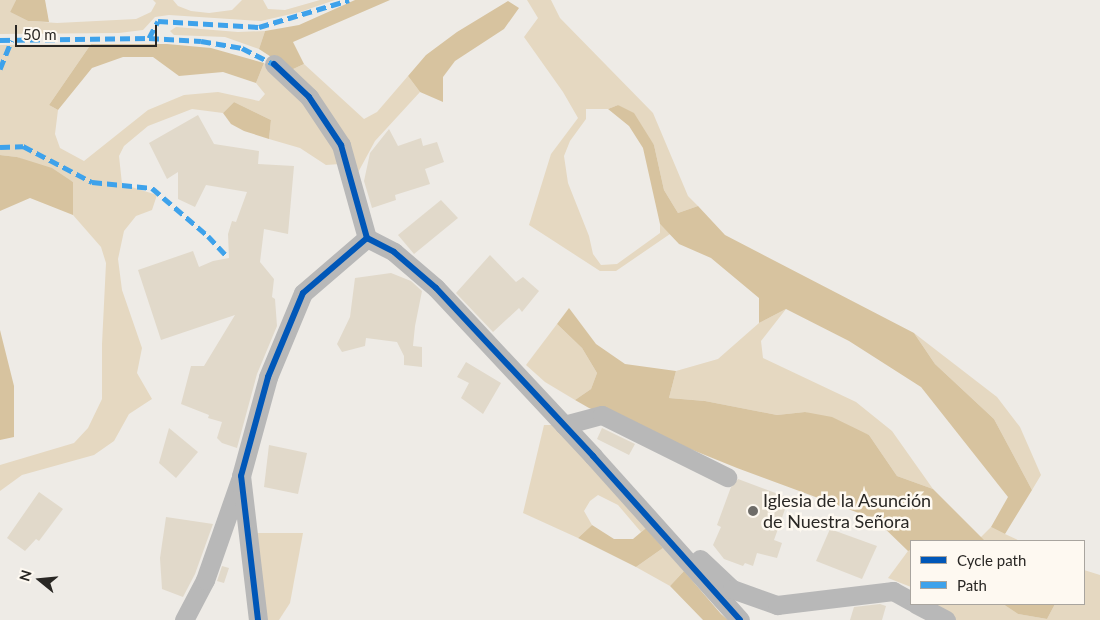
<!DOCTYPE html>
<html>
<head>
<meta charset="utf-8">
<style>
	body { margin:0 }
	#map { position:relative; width:1100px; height:620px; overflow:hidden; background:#eeebe6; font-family:Lato,sans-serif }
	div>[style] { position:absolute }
	.green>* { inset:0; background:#e5d8c1 }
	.forest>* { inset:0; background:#d7c39f }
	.building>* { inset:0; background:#e1d9ca }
	.minor>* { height:19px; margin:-9.5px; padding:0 9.5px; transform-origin:9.5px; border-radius:9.5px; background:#b8b8b8 }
	.quiet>* { height:5px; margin-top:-2.5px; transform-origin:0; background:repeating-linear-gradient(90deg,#3ea2eb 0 10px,transparent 0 15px) }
	.cycleway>* { height:6px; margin:-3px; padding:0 3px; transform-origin:3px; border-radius:3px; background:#0057b8 }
	.dots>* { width:14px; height:14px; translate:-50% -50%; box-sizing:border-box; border:2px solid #fef9f1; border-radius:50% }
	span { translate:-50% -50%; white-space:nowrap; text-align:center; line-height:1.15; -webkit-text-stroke:5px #fef9f1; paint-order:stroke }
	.poi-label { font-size:18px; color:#292724 }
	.left { translate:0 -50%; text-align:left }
	.legend { position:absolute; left:910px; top:540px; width:175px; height:65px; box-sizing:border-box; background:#fef9f1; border:1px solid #a9a59f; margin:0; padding:6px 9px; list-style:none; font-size:15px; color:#292724 }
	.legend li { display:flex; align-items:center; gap:10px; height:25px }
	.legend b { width:25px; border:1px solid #a9a59f }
	.north { position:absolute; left:15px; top:555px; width:50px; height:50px; -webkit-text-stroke:4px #fef9f1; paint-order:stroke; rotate:287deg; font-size:14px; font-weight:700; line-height:20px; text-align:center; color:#292724 }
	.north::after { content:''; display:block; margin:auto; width:18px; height:22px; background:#292724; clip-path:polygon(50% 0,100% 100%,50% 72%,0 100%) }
	.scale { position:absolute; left:15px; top:25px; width:142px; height:22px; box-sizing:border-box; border:2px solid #292724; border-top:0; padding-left:6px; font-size:15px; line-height:18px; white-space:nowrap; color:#292724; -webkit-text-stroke:4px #fef9f1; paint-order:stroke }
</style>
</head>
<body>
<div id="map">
	<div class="green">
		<div style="clip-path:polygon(0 0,16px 0,10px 12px,28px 21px,57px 23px,136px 19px,151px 12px,156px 3px,153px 0,173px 0,178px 6px,191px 11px,209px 13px,232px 10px,242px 0,263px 0,268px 9px,285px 10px,320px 0,335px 0,300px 12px,261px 21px,169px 15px,155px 17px,143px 30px,119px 33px,0 34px)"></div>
		<div style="clip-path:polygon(527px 0,551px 0,560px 18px,653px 113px,688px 196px,698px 206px,678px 213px,664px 190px,654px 145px,618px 105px,608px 109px,586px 109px,586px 119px,570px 141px,564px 156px,568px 183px,589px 236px,593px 254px,601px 265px,617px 264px,660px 233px,660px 224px,670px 234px,616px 271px,600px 271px,529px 225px,551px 154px,578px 118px,563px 92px,524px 37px,538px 18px)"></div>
		<div style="clip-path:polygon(176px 27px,238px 32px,265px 31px,259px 49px,225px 37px,174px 35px,170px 31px)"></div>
		<div style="clip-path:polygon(91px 44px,49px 105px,58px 110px,55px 134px,60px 148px,84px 161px,148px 110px,184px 95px,218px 92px,259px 101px,265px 94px,256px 83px,264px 63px,310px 101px,340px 164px,326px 165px,300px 148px,269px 139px,271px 120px,234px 102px,223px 113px,192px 109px,148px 126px,124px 146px,119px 156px,122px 184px,157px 195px,152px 210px,136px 216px,124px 231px,118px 259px,122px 290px,142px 348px,137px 373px,152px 399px,129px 414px,114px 441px,94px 455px,22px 475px,0 491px,0 465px,74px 443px,88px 428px,102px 399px,102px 344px,106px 263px,101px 247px,73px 215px,73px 182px,17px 157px,0 155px,0 45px)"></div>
		<div style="clip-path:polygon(304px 64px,364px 119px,377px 112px,408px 76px,420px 92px,375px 141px,355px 178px,291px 70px)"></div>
		<div style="clip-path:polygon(786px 309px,761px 341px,763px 358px,856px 402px,892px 431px,933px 489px,897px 476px,869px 435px,805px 412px,777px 415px,705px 401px,669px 398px,676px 371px,718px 359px,759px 323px)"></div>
		<div style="clip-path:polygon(557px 324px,582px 348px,597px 373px,591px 389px,575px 400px,545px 382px,526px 365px)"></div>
		<div style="clip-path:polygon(914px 333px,997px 397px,1020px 427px,1041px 475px,1032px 490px,994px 419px,935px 364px)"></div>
		<div style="clip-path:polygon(544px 425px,554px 425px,646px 528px,641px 532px,618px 505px,598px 495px,590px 501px,584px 511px,592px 525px,578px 538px,523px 513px)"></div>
		<div style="clip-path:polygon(991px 527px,1005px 534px,1020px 541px,985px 541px,980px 538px)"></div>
		<div style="clip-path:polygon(255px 533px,303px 533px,290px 603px,279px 620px,266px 620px)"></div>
		<div style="clip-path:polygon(663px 548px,684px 571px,670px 586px,636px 567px)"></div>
		<div style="clip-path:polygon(911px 550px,911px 587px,888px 578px,908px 551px)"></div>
		<div style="clip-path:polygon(1084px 570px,1100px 575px,1100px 620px,953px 620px,935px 604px,1003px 604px,1018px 614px,1047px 619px,1055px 604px,1084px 604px)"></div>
	</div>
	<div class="forest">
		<div style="clip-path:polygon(16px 0,45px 0,49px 22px,28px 21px,10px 12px)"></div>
		<div style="clip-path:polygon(355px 0,390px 0,293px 42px,304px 64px,291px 70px,259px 49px,265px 31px,299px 25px)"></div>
		<div style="clip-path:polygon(508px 1px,519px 8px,504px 29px,455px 61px,443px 77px,443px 102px,420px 92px,408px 76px,426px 55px,457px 32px)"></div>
		<div style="clip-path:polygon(91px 44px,167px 44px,211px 48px,264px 63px,256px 83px,223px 72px,179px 76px,153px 57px,123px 57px,92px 68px,58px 110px,49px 105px)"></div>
		<div style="clip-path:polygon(234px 102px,271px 120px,269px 139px,244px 131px,231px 124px,223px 113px)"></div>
		<div style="clip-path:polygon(618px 105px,634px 113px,654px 145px,664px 190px,678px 213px,698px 206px,725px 235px,914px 333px,935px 364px,994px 419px,1032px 490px,1005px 534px,991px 527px,1008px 497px,921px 387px,849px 341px,786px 309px,759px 323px,759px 298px,711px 258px,679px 244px,660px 224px,643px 148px,629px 126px,608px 109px)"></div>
		<div style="clip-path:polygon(0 155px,17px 157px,52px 168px,73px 182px,73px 215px,30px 198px,0 211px)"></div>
		<div style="clip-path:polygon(569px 308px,596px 344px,625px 364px,676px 371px,669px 398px,705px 401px,777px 415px,805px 412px,832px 417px,869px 435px,897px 476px,933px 489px,985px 541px,911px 541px,911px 550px,908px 551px,875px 519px,737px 468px,589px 408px,575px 400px,591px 389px,597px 373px,582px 348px,557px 324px)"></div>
		<div style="clip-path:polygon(0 330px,14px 386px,14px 437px,0 440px)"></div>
		<div style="clip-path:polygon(592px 525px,614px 539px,633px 539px,646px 528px,663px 548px,636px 567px,578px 538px)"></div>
		<div style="clip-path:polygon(684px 571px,721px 614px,728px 620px,703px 620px,670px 586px)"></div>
		<div style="clip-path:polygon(1003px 604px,1055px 604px,1047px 619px,1018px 614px)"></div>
	</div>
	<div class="building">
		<div style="clip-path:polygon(198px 115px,214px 144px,259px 151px,258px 164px,294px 166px,288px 234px,264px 229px,260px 262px,274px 279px,272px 297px,275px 299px,277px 326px,257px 374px,237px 448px,222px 443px,217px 438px,222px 422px,208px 418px,209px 415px,181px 404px,191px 366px,204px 366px,235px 315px,161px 340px,138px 270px,193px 251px,199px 267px,213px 261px,229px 258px,228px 234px,232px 221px,236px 222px,247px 192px,206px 185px,195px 207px,178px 199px,178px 172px,167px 179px,149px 143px)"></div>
		<div style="clip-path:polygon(389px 129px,398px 146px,421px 138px,423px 146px,437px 142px,444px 162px,425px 169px,430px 184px,395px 195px,396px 200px,372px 208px,364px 181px,370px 153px)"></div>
		<div style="clip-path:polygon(441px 200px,458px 218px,414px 254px,398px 235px)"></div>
		<div style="clip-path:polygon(490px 255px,516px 282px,523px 277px,539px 291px,522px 312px,519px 308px,493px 332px,456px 293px)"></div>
		<div style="clip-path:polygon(391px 273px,411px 281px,422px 291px,415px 326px,413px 346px,422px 347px,422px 367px,404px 365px,404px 356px,397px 342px,366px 338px,365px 346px,342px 352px,337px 344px,350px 317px,355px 278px)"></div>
		<div style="clip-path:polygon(466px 362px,501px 383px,483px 414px,461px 398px,469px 383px,457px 377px)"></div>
		<div style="clip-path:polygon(169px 428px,198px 452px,176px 478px,159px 463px)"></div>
		<div style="clip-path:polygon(602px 428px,635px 444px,629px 455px,597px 439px)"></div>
		<div style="clip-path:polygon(269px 445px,307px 453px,298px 494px,264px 487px)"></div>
		<div style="clip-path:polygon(738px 479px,789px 498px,774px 540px,782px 543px,777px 558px,757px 553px,753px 566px,745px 563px,743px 566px,724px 559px,713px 545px,721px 527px,717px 525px,731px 487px)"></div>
		<div style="clip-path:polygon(39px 492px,63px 509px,39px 541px,36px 539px,25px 551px,7px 538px)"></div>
		<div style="clip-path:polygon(166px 517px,213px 524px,195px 574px,183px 597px,162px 589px,160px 558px)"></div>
		<div style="clip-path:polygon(830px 529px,877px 546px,862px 579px,816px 561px)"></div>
		<div style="clip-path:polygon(222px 566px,229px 568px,224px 583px,217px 581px)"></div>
		<div style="clip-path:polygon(880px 604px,886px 606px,882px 620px,850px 620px,854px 607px)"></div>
	</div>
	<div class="minor">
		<div style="left:274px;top:64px;width:48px;rotate:43.3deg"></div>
		<div style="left:309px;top:97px;width:58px;rotate:56.3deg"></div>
		<div style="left:341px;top:145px;width:97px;rotate:74.4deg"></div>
		<div style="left:367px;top:238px;width:30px;rotate:27deg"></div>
		<div style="left:394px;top:252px;width:55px;rotate:40.6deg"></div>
		<div style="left:436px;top:288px;width:230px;rotate:46.9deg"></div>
		<div style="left:593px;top:456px;width:220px;rotate:48.1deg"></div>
		<div style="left:564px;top:425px;width:39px;rotate:-15deg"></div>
		<div style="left:602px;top:415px;width:140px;rotate:26.4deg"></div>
		<div style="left:700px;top:559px;width:44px;rotate:43.2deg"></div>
		<div style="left:732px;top:589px;width:48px;rotate:19.6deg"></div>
		<div style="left:777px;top:605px;width:117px;rotate:-6.9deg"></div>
		<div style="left:893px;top:591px;width:21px;rotate:29deg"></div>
		<div style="left:916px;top:604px;width:34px;rotate:28deg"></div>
		<div style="left:184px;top:620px;width:45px;rotate:-62.3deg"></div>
		<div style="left:205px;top:580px;width:106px;rotate:-70.7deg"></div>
		<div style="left:258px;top:620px;width:145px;rotate:-96.7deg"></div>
		<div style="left:241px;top:476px;width:103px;rotate:-74.7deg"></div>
		<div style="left:268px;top:377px;width:91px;rotate:-67.4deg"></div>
		<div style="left:303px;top:293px;width:84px;rotate:-40.7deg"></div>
	</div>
	<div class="quiet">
		<div style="left:149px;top:38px;width:19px;rotate:-62deg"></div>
		<div style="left:158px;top:21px;width:101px;rotate:3.4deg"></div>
		<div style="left:259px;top:27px;width:94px;rotate:-16.7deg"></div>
		<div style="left:0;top:40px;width:149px;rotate:-0.8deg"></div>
		<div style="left:149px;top:38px;width:52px;rotate:3.3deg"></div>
		<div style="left:201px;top:41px;width:42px;rotate:9.7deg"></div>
		<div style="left:242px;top:48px;width:36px;rotate:27deg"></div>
		<div style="left:0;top:69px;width:31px;rotate:-68deg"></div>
		<div style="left:0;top:147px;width:23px;rotate:-2deg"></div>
		<div style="left:23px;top:146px;width:78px;rotate:27.6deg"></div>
		<div style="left:92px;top:182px;width:60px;rotate:5.7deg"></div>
		<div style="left:152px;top:188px;width:74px;rotate:40.6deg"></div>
		<div style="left:208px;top:236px;width:25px;rotate:47deg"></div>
	</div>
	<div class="cycleway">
		<div style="left:274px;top:64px;width:48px;rotate:43.3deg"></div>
		<div style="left:309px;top:97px;width:58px;rotate:56.3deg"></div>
		<div style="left:341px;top:145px;width:97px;rotate:74.4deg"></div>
		<div style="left:367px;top:238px;width:30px;rotate:27deg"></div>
		<div style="left:394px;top:252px;width:55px;rotate:40.6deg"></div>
		<div style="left:436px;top:288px;width:230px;rotate:46.9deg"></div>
		<div style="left:593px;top:456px;width:220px;rotate:48.1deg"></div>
		<div style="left:258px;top:620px;width:145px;rotate:-96.7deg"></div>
		<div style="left:241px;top:476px;width:103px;rotate:-74.7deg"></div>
		<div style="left:268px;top:377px;width:91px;rotate:-67.4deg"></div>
		<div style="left:303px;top:293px;width:84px;rotate:-40.7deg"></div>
	</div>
	<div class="dots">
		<div style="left:753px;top:511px;background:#6e6c68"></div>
	</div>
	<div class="poi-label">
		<span class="left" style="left:763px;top:511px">Iglesia de la Asunción<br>de Nuestra Señora</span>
	</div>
	<ul class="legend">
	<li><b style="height:6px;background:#0057b8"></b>Cycle path</li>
	<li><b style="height:6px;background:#3ea2eb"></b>Path</li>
	</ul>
	<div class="north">N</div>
	<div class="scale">50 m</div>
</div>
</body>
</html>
